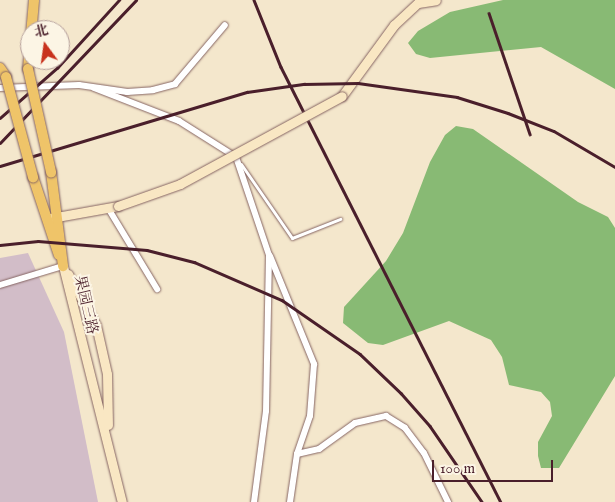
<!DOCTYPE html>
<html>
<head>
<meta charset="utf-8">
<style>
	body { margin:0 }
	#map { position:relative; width:615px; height:502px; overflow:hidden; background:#f4e7cc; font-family:"IM FELL English","Noto Serif SC",serif }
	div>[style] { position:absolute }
	.industrial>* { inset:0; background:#d2bdc8 }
	.forest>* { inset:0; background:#88ba74 }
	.roads { filter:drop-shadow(0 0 1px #866563) drop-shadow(0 0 1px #866563) }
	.lane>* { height:3px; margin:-1.5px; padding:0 1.5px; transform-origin:1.5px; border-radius:1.5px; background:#fff }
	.street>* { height:6px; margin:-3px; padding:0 3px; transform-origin:3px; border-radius:3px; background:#fff }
	.secondary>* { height:9px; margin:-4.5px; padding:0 4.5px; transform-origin:4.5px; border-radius:4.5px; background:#f9e7c3 }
	.primary>* { height:10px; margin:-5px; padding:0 5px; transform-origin:5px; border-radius:5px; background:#efc469 }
	.rail>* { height:2.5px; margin:-1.25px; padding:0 1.25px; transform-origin:1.25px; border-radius:1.25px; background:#4a1f2b }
	.bridges { filter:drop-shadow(0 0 1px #866563) drop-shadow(0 0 1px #866563) }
	.secondary-bridge>* { height:9px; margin:-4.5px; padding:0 4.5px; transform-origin:4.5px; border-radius:4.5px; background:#f9e7c3 }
	.primary-bridge>* { height:10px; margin:-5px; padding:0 5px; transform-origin:5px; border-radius:5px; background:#efc469 }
	span { translate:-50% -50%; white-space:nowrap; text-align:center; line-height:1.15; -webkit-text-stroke:4px #fcf5e5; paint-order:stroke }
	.street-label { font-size:15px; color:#4a1f2b }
	.north { position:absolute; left:20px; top:20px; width:50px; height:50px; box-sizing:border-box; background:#fcf5e5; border:1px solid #b59f9b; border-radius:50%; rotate:346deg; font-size:14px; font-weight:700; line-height:20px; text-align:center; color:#4a1f2b }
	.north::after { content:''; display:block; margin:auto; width:18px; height:22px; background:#c8321e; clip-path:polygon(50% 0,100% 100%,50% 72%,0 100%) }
	.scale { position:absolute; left:432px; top:460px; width:121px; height:22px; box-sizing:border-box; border:2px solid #4a1f2b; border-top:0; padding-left:6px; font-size:15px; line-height:18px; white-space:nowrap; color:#4a1f2b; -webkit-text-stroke:4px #fcf5e5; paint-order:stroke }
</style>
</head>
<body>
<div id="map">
	<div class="industrial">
		<div style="clip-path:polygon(28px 253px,64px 332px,98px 502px,0 502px,0 258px)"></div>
	</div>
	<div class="forest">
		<div style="clip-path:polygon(503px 0,615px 0,615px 89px,541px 47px,430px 58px,416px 54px,408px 43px,418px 31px,450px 12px)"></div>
		<div style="clip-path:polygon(456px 126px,473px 129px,578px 202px,608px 217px,615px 228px,615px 376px,559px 468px,541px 468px,538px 456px,538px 442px,552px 416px,550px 402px,541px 392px,509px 385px,502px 357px,491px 340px,449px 321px,383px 345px,368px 343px,343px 323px,344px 307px,386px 261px,403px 233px,430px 162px,445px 135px)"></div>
	</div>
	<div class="roads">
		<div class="lane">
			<div style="left:241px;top:164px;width:90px;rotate:55.4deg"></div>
			<div style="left:292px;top:238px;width:52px;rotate:-21.6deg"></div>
		</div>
		<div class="street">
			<div style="left:0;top:88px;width:79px;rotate:-2.2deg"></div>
			<div style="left:79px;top:85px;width:49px;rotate:8.3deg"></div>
			<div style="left:127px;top:92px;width:26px;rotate:-4deg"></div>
			<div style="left:153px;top:90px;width:23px;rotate:-15deg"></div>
			<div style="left:175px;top:84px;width:77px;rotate:-49.7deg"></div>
			<div style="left:94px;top:88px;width:91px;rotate:21.2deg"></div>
			<div style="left:179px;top:121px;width:67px;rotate:32.3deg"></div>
			<div style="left:236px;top:157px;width:103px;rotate:71.4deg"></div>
			<div style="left:269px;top:255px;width:156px;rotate:91.1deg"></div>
			<div style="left:266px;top:411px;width:92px;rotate:97.5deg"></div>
			<div style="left:108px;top:208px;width:95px;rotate:58.8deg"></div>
			<div style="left:270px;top:256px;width:117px;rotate:67.8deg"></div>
			<div style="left:314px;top:364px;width:52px;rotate:94.4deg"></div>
			<div style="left:310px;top:416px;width:40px;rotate:108.9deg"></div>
			<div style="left:297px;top:454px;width:49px;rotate:98.3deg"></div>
			<div style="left:0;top:285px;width:66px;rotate:-16.8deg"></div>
			<div style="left:297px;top:454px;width:23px;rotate:-13deg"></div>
			<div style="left:319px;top:449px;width:44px;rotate:-35.8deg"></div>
			<div style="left:355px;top:423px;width:32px;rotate:-13deg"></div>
			<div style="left:386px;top:416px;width:22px;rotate:32deg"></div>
			<div style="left:405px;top:428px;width:31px;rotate:53deg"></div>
			<div style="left:424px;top:453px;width:55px;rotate:63.9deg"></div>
		</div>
		<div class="secondary">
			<div style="left:342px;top:96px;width:88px;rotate:-53.8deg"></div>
			<div style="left:394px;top:25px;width:33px;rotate:-43deg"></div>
			<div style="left:418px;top:3px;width:18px;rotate:-9deg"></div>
			<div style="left:51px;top:218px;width:68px;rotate:-10.2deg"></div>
			<div style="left:63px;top:266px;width:243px;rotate:76deg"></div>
			<div style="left:68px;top:274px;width:58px;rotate:61.2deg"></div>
			<div style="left:96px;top:325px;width:50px;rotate:77.3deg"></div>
			<div style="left:107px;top:374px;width:51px;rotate:88.9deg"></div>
		</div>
		<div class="primary">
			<div style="left:0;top:68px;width:11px;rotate:56deg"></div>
			<div style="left:28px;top:69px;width:69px;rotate:-85deg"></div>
			<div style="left:51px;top:172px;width:95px;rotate:82.7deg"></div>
			<div style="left:33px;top:177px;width:82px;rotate:71.6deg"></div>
		</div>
	</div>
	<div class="rail">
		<div style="left:254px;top:0;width:72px;rotate:68.1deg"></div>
		<div style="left:281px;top:67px;width:487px;rotate:63.2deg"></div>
		<div style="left:489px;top:13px;width:128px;rotate:71.3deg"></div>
		<div style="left:0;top:118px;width:76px;rotate:-41.3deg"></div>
		<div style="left:57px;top:68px;width:92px;rotate:-47.6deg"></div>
		<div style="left:0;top:143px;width:197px;rotate:-46.4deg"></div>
		<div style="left:0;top:166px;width:258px;rotate:-16.7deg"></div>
		<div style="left:247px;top:92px;width:58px;rotate:-8deg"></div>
		<div style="left:304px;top:84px;width:54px;rotate:-1.1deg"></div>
		<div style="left:358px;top:83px;width:100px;rotate:8deg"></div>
		<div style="left:457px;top:97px;width:53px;rotate:17.4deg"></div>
		<div style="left:508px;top:113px;width:49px;rotate:21.4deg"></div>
		<div style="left:554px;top:131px;width:71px;rotate:30.5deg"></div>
		<div style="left:0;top:245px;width:38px;rotate:-6deg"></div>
		<div style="left:38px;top:241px;width:109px;rotate:4.7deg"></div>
		<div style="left:147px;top:250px;width:49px;rotate:14.3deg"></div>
		<div style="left:194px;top:262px;width:96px;rotate:23.4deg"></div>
		<div style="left:282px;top:300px;width:95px;rotate:34.7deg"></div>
		<div style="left:360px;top:354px;width:57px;rotate:43.6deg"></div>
		<div style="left:401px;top:393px;width:44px;rotate:48.7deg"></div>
		<div style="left:430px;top:426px;width:92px;rotate:55.6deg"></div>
	</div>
	<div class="bridges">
		<div class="secondary-bridge">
			<div style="left:118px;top:206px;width:66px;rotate:-19.5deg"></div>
			<div style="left:180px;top:184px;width:184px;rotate:-28.5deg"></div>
		</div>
		<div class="primary-bridge">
			<div style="left:28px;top:69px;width:106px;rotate:77.4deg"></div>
			<div style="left:6px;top:77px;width:104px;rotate:74.9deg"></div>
		</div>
	</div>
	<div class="street-label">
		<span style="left:86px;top:305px;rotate:77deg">果园三路</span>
	</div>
	<div class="north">北</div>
	<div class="scale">100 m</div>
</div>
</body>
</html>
